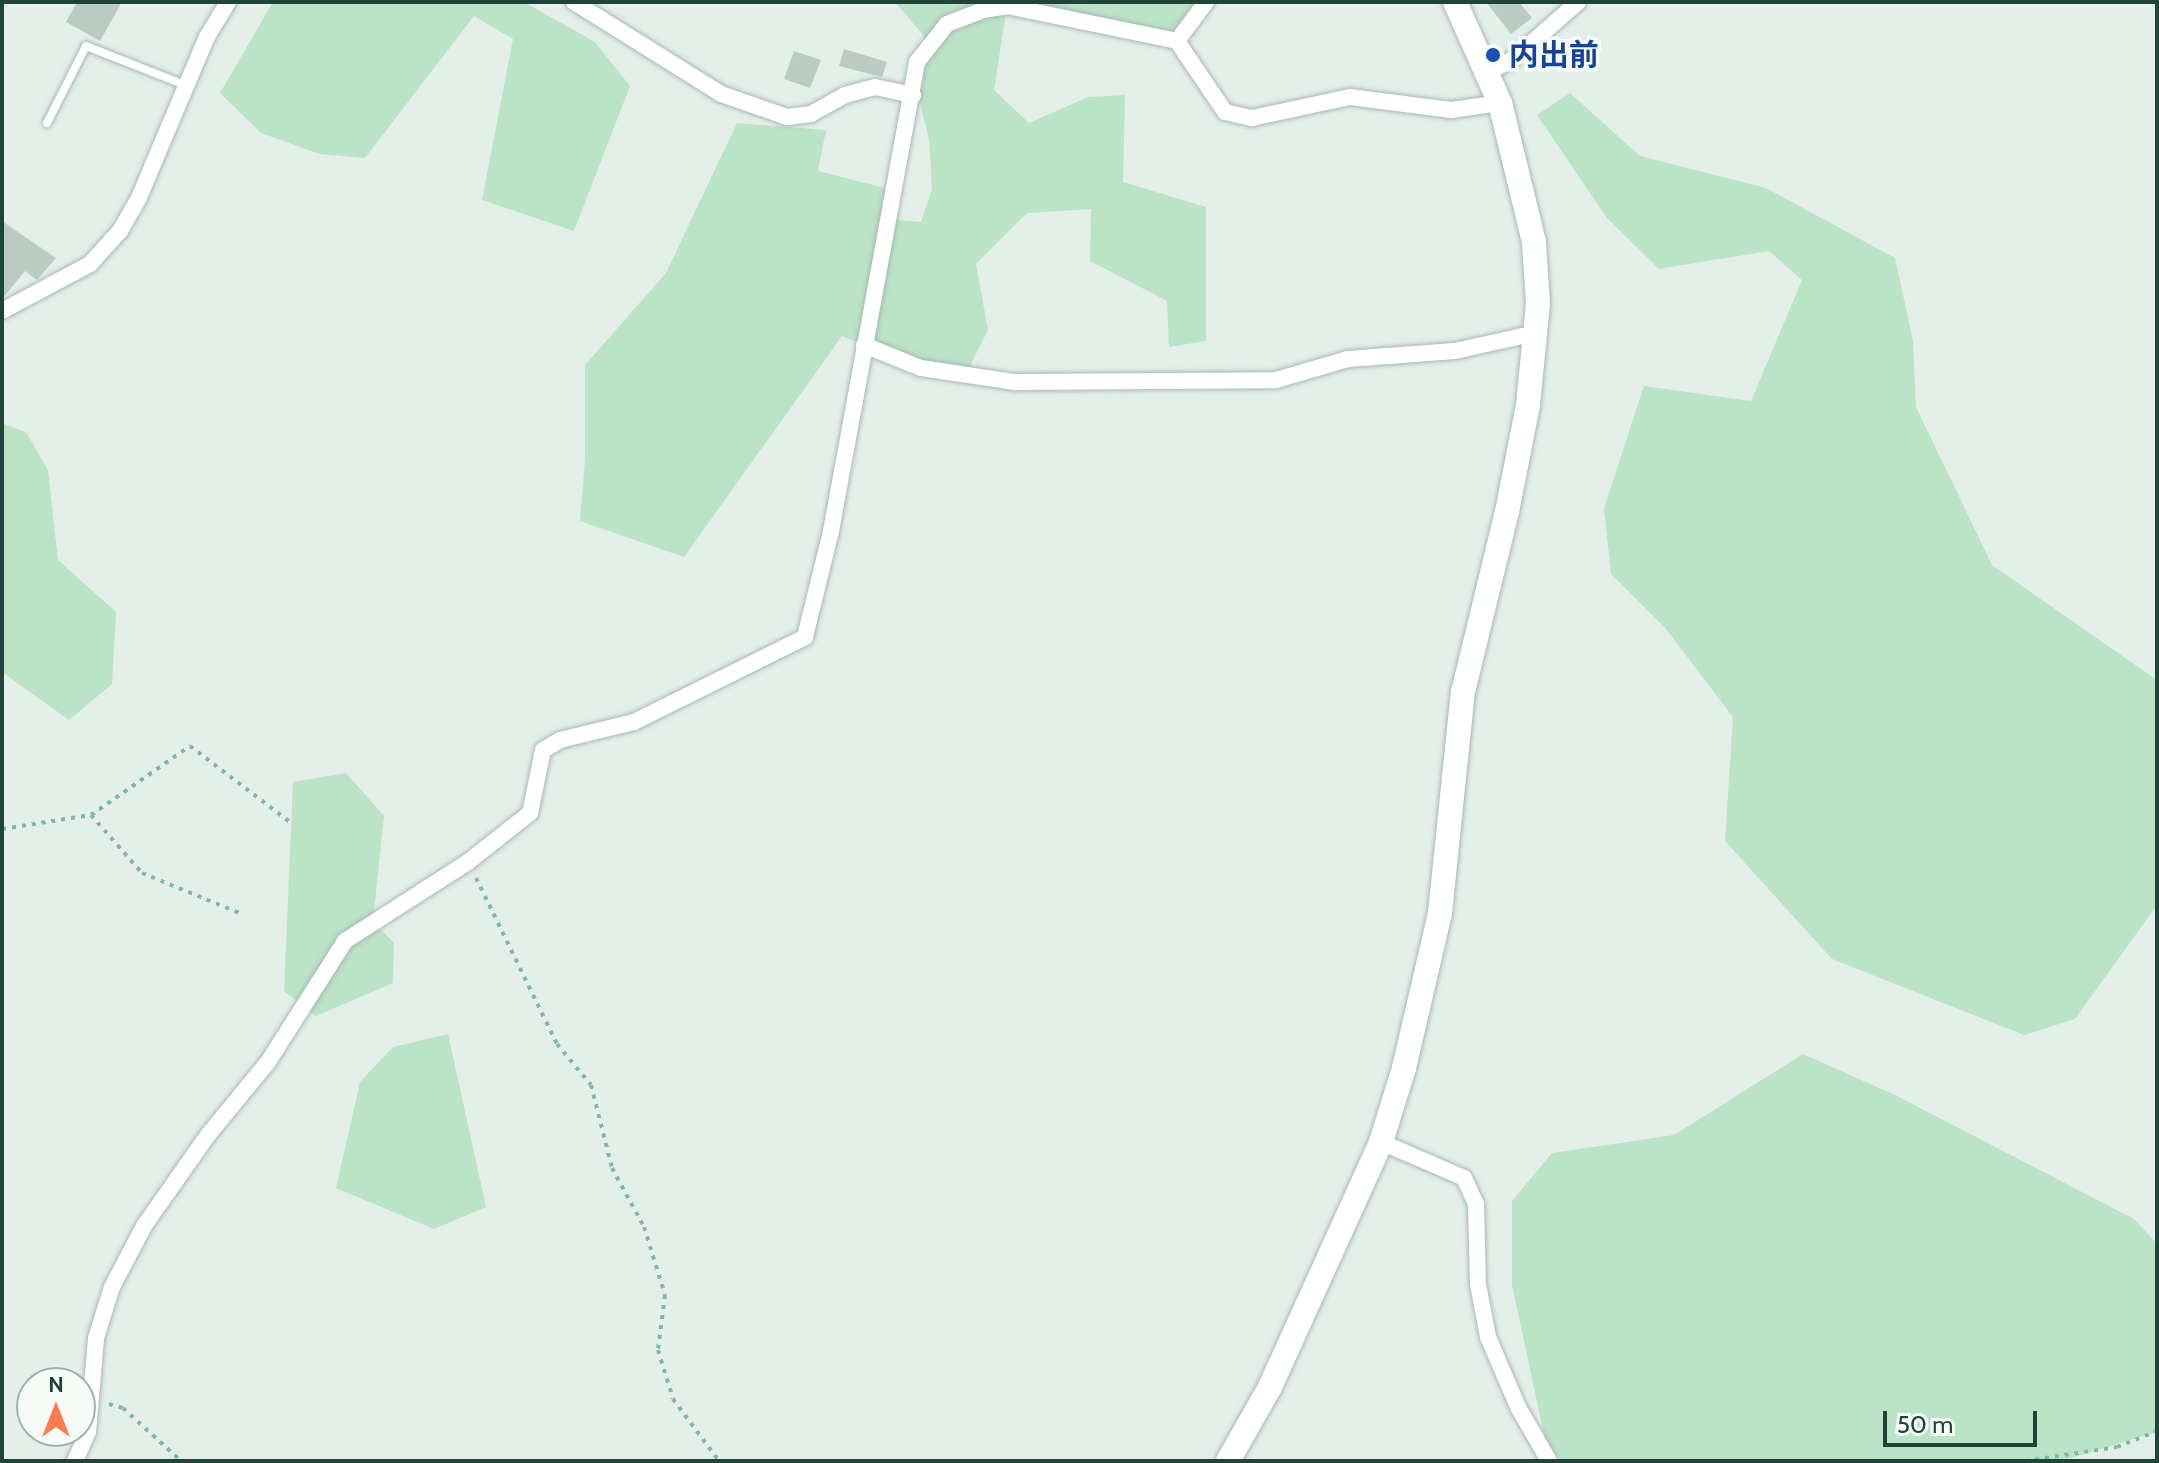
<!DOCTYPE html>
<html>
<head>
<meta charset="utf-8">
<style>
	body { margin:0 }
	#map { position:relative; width:2159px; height:1463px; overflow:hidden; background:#e5efea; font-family:Cabin,"Noto Sans JP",sans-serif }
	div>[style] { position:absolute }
	.green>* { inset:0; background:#bbe3c6 }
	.building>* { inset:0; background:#b9cbc3 }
	.path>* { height:4px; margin-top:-2px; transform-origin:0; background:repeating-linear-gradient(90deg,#81b7a6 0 4px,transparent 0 10px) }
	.roads { filter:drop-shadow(0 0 2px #a6b8b2) drop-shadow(0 0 2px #a6b8b2) }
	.lane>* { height:8px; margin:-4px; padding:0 4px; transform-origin:4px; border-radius:4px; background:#fff }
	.street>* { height:16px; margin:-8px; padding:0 8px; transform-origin:8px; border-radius:8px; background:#fff }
	.secondary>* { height:24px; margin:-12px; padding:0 12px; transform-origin:12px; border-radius:12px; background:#fff }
	.dots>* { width:22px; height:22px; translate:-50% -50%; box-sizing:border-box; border:4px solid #f6fbf8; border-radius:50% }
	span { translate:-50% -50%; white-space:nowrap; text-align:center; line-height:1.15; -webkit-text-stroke:7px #f6fbf8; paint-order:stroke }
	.transit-label { font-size:30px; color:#164399; font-weight:700 }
	.left { translate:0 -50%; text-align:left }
	.frame { position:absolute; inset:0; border:4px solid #21443a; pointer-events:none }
	.north { position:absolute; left:16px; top:1367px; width:80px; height:80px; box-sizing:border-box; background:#f6fbf8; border:2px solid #a1b2ac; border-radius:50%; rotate:0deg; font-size:22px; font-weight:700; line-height:32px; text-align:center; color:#21443a }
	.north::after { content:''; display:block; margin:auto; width:28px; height:36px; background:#ff7c53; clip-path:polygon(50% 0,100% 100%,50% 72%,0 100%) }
	.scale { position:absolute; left:1883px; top:1411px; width:154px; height:36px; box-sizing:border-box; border:4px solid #21443a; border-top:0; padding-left:10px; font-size:24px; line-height:28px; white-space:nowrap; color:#21443a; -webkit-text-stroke:6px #f6fbf8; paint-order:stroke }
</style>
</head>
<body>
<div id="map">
	<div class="green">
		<div style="clip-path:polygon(273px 2px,524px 2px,595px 42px,630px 86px,574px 231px,482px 200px,513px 39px,474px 16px,365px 158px,320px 154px,261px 133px,220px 93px)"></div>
		<div style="clip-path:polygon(895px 2px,1195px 2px,1182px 36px,1007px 6px,994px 90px,1029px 123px,1088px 97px,1125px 95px,1123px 182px,1206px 207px,1206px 341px,1169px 347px,1167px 301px,1090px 261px,1091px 209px,1027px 213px,976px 264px,988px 330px,964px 378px,921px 368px,842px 336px,684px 557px,580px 521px,585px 460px,585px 365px,666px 273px,737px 123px,826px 130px,818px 171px,897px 191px,897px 220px,921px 222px,932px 189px,929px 139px,918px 95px,924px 36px)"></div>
		<div style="clip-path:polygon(1570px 93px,1640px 156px,1766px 188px,1895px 258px,1913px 341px,1916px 407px,1992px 565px,2157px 680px,2157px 905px,2075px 1019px,2024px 1035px,1832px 959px,1725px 841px,1733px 717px,1666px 629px,1611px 574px,1604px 508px,1644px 386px,1751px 401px,1802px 280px,1769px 251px,1659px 269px,1607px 218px,1537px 115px)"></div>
		<div style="clip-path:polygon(2px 423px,26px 432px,48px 470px,58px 560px,116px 612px,112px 684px,69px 720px,2px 672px)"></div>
		<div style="clip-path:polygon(346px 773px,384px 816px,373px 921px,394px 943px,393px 983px,316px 1016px,284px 991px,293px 782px)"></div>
		<div style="clip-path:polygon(448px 1034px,486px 1207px,434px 1229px,336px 1188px,360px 1082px,393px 1047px)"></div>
		<div style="clip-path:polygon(1803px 1054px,1895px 1095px,2134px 1219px,2157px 1244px,2157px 1432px,2061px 1461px,1561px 1461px,1545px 1439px,1512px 1285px,1512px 1201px,1552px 1153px,1674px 1135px)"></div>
	</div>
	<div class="building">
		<div style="clip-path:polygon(77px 2px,122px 2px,100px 41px,66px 22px)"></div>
		<div style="clip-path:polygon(1486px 2px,1519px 2px,1532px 18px,1511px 34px)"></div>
		<div style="clip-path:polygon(844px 49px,887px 62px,882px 77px,839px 66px)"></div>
		<div style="clip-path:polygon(794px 51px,821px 60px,810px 88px,784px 79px)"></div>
		<div style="clip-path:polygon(2px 221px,56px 258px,37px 280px,25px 271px,2px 299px)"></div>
	</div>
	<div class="path">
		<div style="left:91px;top:815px;width:77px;rotate:48.7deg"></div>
		<div style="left:142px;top:873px;width:108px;rotate:22.3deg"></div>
		<div style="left:2px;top:829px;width:90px;rotate:-8.9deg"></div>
		<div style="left:91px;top:815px;width:121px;rotate:-34.9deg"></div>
		<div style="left:190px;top:746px;width:127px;rotate:37.3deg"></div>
		<div style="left:476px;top:878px;width:185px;rotate:64deg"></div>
		<div style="left:557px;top:1044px;width:53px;rotate:50.3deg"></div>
		<div style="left:591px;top:1085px;width:86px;rotate:75.8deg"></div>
		<div style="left:612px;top:1168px;width:67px;rotate:61.5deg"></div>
		<div style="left:644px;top:1227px;width:71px;rotate:72.8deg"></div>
		<div style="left:665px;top:1295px;width:55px;rotate:97.3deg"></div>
		<div style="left:658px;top:1350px;width:51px;rotate:73deg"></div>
		<div style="left:673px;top:1399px;width:77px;rotate:53.4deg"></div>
		<div style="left:109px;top:1404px;width:15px;rotate:16deg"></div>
		<div style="left:123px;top:1408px;width:79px;rotate:42.4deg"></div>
		<div style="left:2025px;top:1461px;width:93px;rotate:-8.7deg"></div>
		<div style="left:2117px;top:1447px;width:43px;rotate:-21.8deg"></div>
	</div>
	<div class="roads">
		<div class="lane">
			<div style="left:47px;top:123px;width:86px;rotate:-63.1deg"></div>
			<div style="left:86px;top:46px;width:106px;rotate:21.5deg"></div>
		</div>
		<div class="street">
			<div style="left:574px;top:2px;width:173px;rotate:32deg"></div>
			<div style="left:721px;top:94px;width:70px;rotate:19.2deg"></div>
			<div style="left:787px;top:117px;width:24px;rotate:-7deg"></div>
			<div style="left:811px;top:114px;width:39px;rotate:-29deg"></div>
			<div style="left:845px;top:95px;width:31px;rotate:-15deg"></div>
			<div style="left:875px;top:87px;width:39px;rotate:12deg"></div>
			<div style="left:1177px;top:41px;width:49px;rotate:-53.4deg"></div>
			<div style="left:1488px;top:72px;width:27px;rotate:-27deg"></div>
			<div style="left:1512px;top:60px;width:88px;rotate:-41.3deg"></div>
			<div style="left:2px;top:311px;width:100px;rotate:-28.1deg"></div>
			<div style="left:90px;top:264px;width:45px;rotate:-47.7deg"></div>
			<div style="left:120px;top:231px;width:36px;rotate:-60deg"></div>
			<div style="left:138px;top:200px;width:177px;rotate:-67.1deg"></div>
			<div style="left:207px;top:37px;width:41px;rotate:-59deg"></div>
			<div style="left:864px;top:345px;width:61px;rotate:22deg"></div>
			<div style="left:921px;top:368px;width:95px;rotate:8.5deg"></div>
			<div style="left:1015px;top:382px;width:261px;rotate:-0.4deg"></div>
			<div style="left:1276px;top:380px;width:75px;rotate:-16.3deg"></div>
			<div style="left:1348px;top:359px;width:107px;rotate:-4.3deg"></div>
			<div style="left:1455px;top:351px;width:83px;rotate:-12.5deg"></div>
			<div style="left:1381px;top:1142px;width:90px;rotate:23.4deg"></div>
			<div style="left:1464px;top:1178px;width:29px;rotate:65deg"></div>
			<div style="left:1476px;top:1204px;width:80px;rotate:88.6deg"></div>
			<div style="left:1478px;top:1284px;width:54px;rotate:79.3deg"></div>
			<div style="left:1488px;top:1337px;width:76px;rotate:66.8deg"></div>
			<div style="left:1518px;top:1407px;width:62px;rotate:60.1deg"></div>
			<div style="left:75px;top:1461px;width:32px;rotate:-66deg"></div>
			<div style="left:88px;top:1432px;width:94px;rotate:-85.1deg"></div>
			<div style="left:96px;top:1338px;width:53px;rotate:-72.6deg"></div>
			<div style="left:112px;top:1287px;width:69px;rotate:-62.3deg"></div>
			<div style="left:144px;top:1226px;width:111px;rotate:-54.9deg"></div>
			<div style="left:208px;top:1135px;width:94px;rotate:-50.6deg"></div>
			<div style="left:268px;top:1062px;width:143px;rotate:-57.5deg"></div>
			<div style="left:345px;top:941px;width:146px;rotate:-32.7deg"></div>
			<div style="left:468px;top:862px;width:79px;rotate:-38.3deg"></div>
			<div style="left:530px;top:813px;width:64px;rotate:-78.3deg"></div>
			<div style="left:543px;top:750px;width:20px;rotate:-30deg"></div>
			<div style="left:560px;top:740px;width:76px;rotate:-13.7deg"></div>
			<div style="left:634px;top:722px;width:191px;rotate:-26.4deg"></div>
			<div style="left:805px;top:637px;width:109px;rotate:-76.2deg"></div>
			<div style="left:831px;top:531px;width:477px;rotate:-79.6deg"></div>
			<div style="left:917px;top:62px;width:48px;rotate:-51.7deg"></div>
			<div style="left:947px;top:24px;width:39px;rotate:-21deg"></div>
			<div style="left:983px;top:10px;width:24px;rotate:-9deg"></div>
			<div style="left:1007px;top:6px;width:174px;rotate:11.6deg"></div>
			<div style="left:1177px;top:41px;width:86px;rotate:55.9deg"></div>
			<div style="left:1225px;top:112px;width:28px;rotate:13deg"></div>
			<div style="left:1252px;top:118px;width:100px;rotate:-12.1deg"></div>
			<div style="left:1350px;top:97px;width:102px;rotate:7.3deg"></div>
			<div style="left:1451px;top:110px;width:49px;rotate:-8.1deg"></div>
		</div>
		<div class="secondary">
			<div style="left:1228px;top:1461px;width:85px;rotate:-60.4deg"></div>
			<div style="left:1270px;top:1387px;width:269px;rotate:-65.6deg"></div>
			<div style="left:1381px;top:1142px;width:77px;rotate:-72.7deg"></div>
			<div style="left:1404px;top:1068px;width:159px;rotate:-76.9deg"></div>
			<div style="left:1440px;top:913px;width:222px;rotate:-84.1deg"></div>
			<div style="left:1463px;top:692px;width:185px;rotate:-76.3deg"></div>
			<div style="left:1507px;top:512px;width:109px;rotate:-78.9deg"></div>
			<div style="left:1528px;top:405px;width:102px;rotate:-84.4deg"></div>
			<div style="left:1538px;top:303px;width:61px;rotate:-93.8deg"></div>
			<div style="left:1534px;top:242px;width:143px;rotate:-103.7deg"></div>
			<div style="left:1500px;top:103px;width:111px;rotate:-114deg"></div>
		</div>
	</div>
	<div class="dots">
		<div style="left:1493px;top:55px;background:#1a4fb4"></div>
	</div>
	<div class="transit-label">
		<span class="left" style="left:1509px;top:55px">内出前</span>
	</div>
	<div class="frame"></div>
	<div class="north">N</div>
	<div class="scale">50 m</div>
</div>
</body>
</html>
